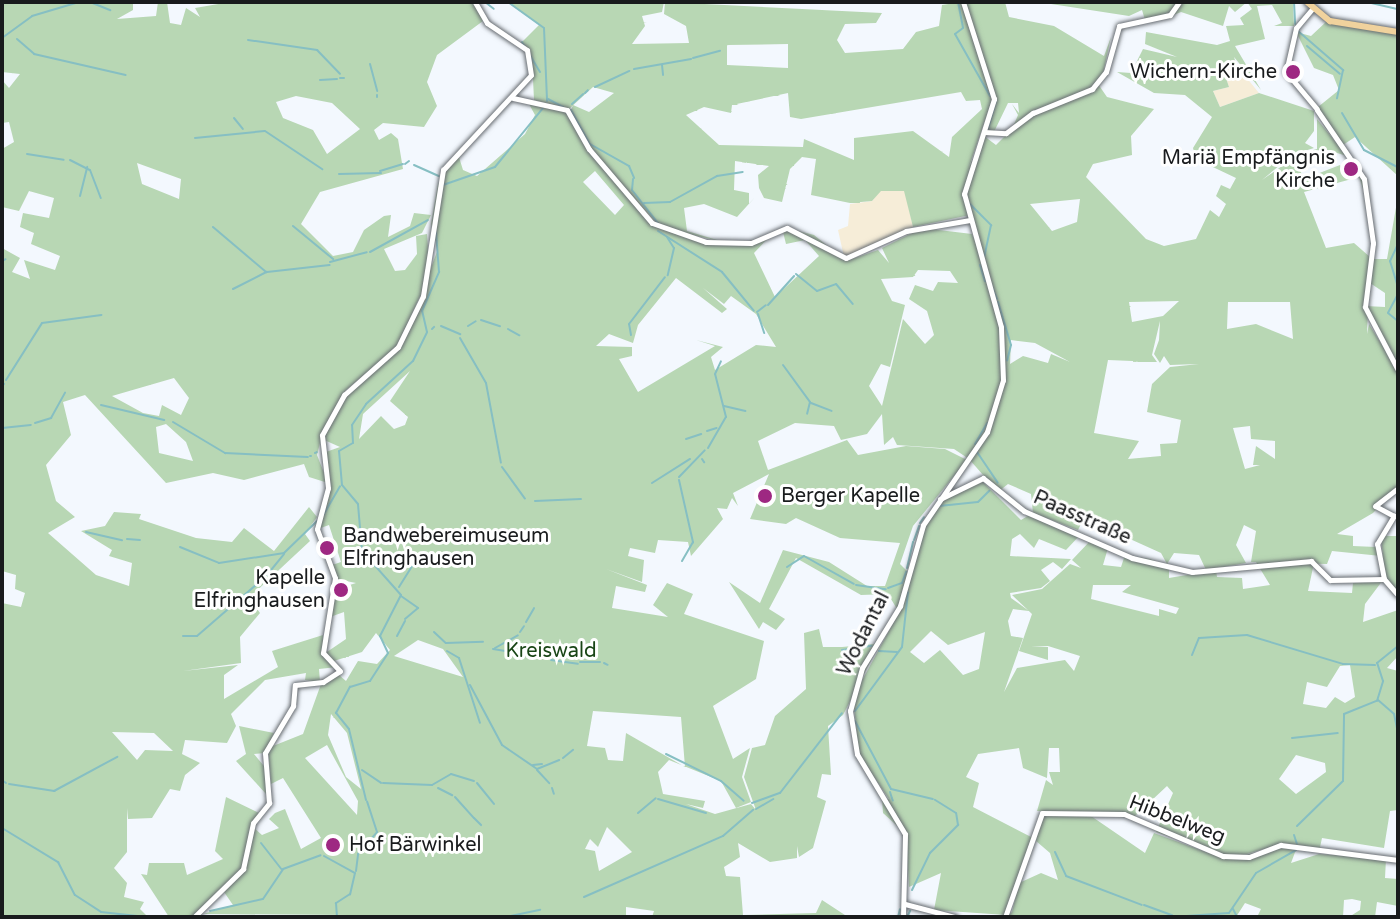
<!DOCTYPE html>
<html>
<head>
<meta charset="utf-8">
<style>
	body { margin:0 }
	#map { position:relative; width:1400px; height:919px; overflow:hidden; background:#f3f8fe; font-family:"Varela Round",sans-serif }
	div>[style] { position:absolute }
	.commercial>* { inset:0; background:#f6edd8 }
	.green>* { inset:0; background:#b8d7b4 }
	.stream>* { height:2px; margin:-1px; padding:0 1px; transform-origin:1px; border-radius:1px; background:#86bfc3 }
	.roads { filter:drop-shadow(0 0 2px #676c71) drop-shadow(0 0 2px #676c71) }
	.secondary>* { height:5px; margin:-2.5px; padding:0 2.5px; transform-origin:2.5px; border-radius:2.5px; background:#fff }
	.primary>* { height:6px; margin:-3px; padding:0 3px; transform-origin:3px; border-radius:3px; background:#f0d29d }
	.dots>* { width:22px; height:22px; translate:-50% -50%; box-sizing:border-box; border:4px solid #fff; border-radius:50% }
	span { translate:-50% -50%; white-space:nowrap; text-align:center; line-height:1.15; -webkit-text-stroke:6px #fff; paint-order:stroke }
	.poi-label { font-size:20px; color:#191b1d }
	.right { translate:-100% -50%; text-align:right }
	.left { translate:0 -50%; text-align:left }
	.street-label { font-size:20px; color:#191b1d }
	.park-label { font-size:20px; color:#194516 }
	.frame { position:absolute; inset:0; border:4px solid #191b1d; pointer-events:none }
</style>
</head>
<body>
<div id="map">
	<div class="commercial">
		<div style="clip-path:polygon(1237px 66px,1259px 93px,1220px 107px,1213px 91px,1229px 87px,1223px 69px)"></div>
		<div style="clip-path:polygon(880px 191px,905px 191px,913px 227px,844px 257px,838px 230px,848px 226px,850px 204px,872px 201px)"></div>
	</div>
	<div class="green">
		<div style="clip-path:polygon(evenodd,2px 2px,133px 2px,133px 10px,117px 19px,156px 16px,158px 2px,167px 2px,170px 23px,181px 25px,186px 8px,200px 17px,195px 8px,230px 2px,473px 2px,483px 21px,437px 55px,427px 82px,437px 106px,424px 127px,383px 123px,374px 130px,379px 140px,391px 133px,398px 139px,403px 169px,320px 192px,301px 224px,333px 256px,353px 252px,364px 230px,384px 216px,391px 215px,388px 237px,410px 226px,414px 213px,431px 215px,422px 233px,384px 249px,395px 271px,405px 270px,417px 254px,416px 236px,427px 234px,430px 274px,397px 347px,345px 391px,322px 435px,317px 455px,328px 483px,309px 477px,304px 464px,244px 480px,213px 473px,166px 483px,85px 395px,63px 402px,71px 435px,46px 465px,56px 501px,75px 517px,48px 533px,96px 575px,129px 586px,132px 563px,109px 556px,112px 550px,81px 531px,105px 526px,114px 512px,141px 514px,139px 519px,196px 538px,232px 542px,244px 528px,274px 551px,309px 507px,317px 517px,305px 534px,310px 541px,249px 598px,260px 613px,240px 637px,241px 663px,183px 671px,238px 665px,224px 675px,224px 699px,278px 667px,272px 651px,323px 635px,323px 651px,337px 667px,319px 669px,320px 682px,305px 680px,306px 673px,265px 680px,231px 714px,236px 726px,227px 743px,185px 740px,182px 754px,200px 763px,185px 775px,180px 791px,170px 789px,152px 818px,128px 819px,127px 808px,127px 852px,114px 868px,127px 883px,124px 897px,144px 902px,140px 909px,148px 917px,2px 917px,2px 603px,21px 607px,25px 593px,15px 589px,16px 575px,2px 571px,2px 248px,20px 258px,12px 272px,30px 279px,24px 260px,55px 270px,60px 256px,31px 244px,34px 233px,20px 227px,23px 213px,49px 218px,54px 198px,29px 191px,19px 211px,2px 207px,2px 149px,14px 142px,9px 122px,2px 123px,2px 80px,9px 88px,20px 74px,2px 72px,2px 2px,296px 96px,332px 103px,360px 129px,327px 154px,313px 130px,283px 118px,276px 102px,296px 96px,2px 2px,137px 163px,181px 179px,179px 199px,142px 184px,137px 163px,2px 2px,174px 378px,189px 398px,181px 415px,162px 405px,159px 416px,143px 413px,112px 396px,174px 378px,2px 2px,166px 424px,186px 442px,193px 461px,159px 453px,156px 427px,166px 424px,2px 2px,112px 732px,154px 733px,173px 751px,145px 750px,137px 760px,112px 732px)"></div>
		<div style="clip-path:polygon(evenodd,507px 2px,664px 2px,662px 12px,642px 16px,645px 26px,632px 44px,689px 43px,686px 26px,664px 14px,665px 2px,882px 13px,876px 23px,845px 24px,837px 40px,845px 53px,903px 49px,916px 32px,939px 26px,942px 5px,961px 2px,992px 100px,969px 167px,984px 136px,996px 145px,1012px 129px,1018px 115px,1012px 104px,1019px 113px,1018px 103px,1008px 103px,993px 134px,987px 131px,994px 96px,964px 2px,1005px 2px,1009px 17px,1054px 26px,1104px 56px,1111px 37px,1103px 74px,1089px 90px,1035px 110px,1023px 119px,1079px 97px,1098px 84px,1107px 97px,1154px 109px,1131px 136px,1132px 155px,1093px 164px,1086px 177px,1146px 239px,1164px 246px,1196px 239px,1210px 210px,1219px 217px,1226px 204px,1216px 196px,1221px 185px,1230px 189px,1236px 178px,1196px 159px,1193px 148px,1212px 117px,1185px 95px,1154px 93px,1117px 72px,1131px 73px,1143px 49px,1177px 57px,1145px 44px,1146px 32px,1217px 45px,1230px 41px,1226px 26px,1244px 25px,1240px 18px,1252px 9px,1247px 2px,1293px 2px,1294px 26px,1274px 26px,1282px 23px,1272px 5px,1257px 6px,1265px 39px,1235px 46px,1261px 90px,1234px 57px,1237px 66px,1223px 69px,1229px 87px,1213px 91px,1220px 107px,1259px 93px,1314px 111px,1314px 131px,1305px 143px,1314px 148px,1298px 153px,1280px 165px,1262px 180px,1299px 154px,1317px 149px,1317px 119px,1347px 156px,1324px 149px,1300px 155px,1295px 159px,1304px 179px,1340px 165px,1344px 175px,1356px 168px,1363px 179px,1369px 206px,1359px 177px,1304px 192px,1326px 248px,1354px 243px,1370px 257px,1367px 334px,1369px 324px,1398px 371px,1398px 487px,1373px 513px,1337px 534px,1353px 536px,1353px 546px,1376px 547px,1383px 556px,1384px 564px,1381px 556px,1332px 551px,1327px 564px,1251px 562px,1256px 531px,1244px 525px,1236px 545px,1246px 563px,1206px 570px,1199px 555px,1174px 553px,1167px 564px,1161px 553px,1099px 525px,1083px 520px,1078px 530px,1033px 513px,1031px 494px,1008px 484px,998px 492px,969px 459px,954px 449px,897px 445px,893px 437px,884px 445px,882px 414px,867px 434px,841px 440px,834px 426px,795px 423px,758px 441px,768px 470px,847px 440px,858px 455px,906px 446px,945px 449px,967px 460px,913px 526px,900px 564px,908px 572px,897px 609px,888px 594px,861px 595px,796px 558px,769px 609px,785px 619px,776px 630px,763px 622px,759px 629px,729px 582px,760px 603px,783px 550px,829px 562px,867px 586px,885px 586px,900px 543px,840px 538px,796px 518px,786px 524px,750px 519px,769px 474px,733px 493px,738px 506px,732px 498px,727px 509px,717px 508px,723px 519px,691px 556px,688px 542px,658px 540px,655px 553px,630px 548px,628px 556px,644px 560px,642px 582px,606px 569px,647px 585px,645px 592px,616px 586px,612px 608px,668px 617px,653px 605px,667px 583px,693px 594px,684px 614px,764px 641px,756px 679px,713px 706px,733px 759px,750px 748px,742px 777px,751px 802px,736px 808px,721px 781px,669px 760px,658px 772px,663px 794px,705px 801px,703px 808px,686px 804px,715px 814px,751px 804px,756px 810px,744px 777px,752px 748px,765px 745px,775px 716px,806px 689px,804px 633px,819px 629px,823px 647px,842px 647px,874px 644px,887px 629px,843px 715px,828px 726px,831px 775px,822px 774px,817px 797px,826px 801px,813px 848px,799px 857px,797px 846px,797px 858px,770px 862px,738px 843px,740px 857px,724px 867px,726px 876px,740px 877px,743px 915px,816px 913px,822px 900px,848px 917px,652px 917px,654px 911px,626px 907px,626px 917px,203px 914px,233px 905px,224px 892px,198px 915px,169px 917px,141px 874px,147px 875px,149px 863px,184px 863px,187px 875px,223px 859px,215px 851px,226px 797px,261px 814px,251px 825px,241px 872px,227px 890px,243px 870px,253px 827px,262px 835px,279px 828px,269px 819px,275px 813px,285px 809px,301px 849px,321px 838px,283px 778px,271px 784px,268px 748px,303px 734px,321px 684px,339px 675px,346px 681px,358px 661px,377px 664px,390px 650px,376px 633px,362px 652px,334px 661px,324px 654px,346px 639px,344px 612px,330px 617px,334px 590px,356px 583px,336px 579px,332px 565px,341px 562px,329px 525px,318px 529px,330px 486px,323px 453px,340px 447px,322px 439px,345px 394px,405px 337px,438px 249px,431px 224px,438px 184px,458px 154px,463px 170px,477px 176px,525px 134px,535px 115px,529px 104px,564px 109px,589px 151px,656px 227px,687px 238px,716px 244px,746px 245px,773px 233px,754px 253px,775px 297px,819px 256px,805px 240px,786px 244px,782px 228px,811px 235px,779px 226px,814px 235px,846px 261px,878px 250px,889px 263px,882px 248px,922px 228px,972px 234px,982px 257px,970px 215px,913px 227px,904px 191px,881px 191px,872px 201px,850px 203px,811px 195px,816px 159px,802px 157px,790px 169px,782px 202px,764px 198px,759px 188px,758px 175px,769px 166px,735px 161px,734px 190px,749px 193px,749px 204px,756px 196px,737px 217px,704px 204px,684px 208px,687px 231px,724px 242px,661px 228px,590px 150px,570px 113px,573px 105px,589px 112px,614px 93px,593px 87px,569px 109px,534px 100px,532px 58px,521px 43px,539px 25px,507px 2px,788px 44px,788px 68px,727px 65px,727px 45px,788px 44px,507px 2px,961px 92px,966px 101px,980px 100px,982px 109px,952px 137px,949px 157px,913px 131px,854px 138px,854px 160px,804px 139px,803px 147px,719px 145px,686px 115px,704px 107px,731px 113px,732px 105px,788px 93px,790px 117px,801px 119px,961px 92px,507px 2px,595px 171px,624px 205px,615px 215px,583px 182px,595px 171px,507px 2px,1080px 199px,1077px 222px,1052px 231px,1030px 204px,1080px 199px,507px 2px,918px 270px,950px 271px,958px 283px,938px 282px,933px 291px,915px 285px,909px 299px,927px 311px,934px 335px,925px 344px,903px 319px,882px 406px,869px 386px,881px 364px,890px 367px,905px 305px,892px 301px,881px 279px,913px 277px,918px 270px,507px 2px,676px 278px,722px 313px,727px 309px,703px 288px,724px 304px,731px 296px,756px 314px,776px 347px,756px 345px,715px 370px,711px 357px,723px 347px,696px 340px,715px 346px,638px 392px,619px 359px,632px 356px,632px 347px,596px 346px,609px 334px,633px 343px,638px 325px,676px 278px,507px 2px,1179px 301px,1163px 316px,1132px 322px,1129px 302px,1179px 301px,507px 2px,1228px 302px,1290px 302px,1293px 339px,1256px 324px,1227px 329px,1228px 302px,507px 2px,1160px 321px,1159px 340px,1154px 354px,1160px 363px,1164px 356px,1170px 365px,1199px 364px,1170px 367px,1152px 384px,1147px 412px,1181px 420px,1177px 443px,1160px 444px,1161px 456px,1128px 459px,1139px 441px,1094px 433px,1108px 360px,1157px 362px,1152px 355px,1160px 321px,507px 2px,1011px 340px,1035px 343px,1070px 362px,1051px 354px,1048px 363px,1023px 356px,1010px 364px,1011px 340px,507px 2px,410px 371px,390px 401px,408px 417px,405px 425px,394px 429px,381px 416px,359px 439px,363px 414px,410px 371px,507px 2px,1250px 426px,1251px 439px,1275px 441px,1275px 459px,1256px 446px,1253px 465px,1260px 465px,1245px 469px,1233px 428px,1250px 426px,507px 2px,418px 640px,443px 649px,463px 677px,394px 656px,418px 640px,507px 2px,593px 711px,681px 717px,685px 767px,626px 733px,623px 761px,608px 760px,605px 748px,587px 746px,593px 711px,507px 2px,331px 714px,347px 733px,361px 789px,346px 777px,328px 735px,331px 714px,507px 2px,327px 745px,358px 801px,357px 815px,305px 758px,327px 745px,507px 2px,607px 827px,632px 852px,599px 871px,595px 851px,585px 849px,590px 839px,598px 847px,607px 827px)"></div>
		<div style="clip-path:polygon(1038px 2px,1178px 2px,1170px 14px,1145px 20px,1142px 10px,1129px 16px)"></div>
		<div style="clip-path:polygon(1180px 2px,1229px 3px,1247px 2px,1235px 12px,1229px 6px,1223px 26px,1181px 12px,1171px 16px)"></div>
		<div style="clip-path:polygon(1327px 21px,1398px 33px,1398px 176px,1355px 137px,1340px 147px,1324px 126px,1318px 107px,1339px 90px,1333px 75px,1314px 68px,1296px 32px,1311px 36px)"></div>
		<div style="clip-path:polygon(1398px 196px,1398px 369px,1366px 306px,1385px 307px,1385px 293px,1367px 281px,1371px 259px,1387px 259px)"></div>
		<div style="clip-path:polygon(evenodd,982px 481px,1021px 520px,1031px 514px,1081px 534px,1066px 550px,1039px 539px,1034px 548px,1020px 534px,1012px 539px,1010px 556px,1071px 559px,1062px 569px,1053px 562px,1041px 570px,1050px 581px,1041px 588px,1010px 593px,1011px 598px,1029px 611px,1013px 609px,1008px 621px,1011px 636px,1023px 638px,1004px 692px,1017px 668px,1065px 660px,1074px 671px,1080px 656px,1048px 646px,1031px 646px,1048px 647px,1048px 660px,1019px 651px,1032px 614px,1012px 595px,1042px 589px,1070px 564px,1081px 568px,1072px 560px,1091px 540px,1108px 548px,1103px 565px,1121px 567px,1125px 555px,1150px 559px,1169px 567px,1169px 578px,1216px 570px,1217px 577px,1242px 578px,1243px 589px,1270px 585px,1256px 562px,1263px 561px,1314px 563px,1308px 591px,1352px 593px,1353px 583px,1383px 580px,1365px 604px,1363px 622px,1398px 610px,1398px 656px,1387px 668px,1398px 671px,1398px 810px,1390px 811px,1384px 848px,1322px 838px,1319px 852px,1297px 845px,1281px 844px,1233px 858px,1286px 845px,1297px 847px,1291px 863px,1319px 854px,1386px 859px,1385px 878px,1398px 879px,1398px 906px,1377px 902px,1375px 917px,1349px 917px,1360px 910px,1361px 901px,1352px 899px,1344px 900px,1343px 917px,1257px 917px,1261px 909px,1245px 903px,1236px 917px,1006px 917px,1012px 912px,1019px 883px,1041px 873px,1058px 880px,1050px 853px,1036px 841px,1042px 814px,1091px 816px,1145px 853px,1154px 833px,1214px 855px,1232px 858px,1156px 832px,1173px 793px,1167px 786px,1135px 816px,1037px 811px,1046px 780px,1053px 785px,1049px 772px,1060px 772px,1059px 748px,1049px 748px,1047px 778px,1023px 768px,1019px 748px,978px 754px,966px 777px,979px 783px,973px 807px,1035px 839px,1006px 915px,934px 910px,941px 873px,909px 887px,906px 834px,883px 813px,882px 798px,889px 799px,859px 755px,853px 697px,897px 616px,929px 515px,942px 499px,982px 481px,1093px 585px,1131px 585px,1122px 592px,1179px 608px,1176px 614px,1159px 609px,1159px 616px,1091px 599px,1093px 585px,982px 481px,931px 631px,948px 645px,985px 632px,979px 669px,963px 675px,940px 650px,924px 663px,910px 652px,931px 631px,982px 481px,1350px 665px,1355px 697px,1345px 703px,1335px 697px,1326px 708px,1303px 704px,1307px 682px,1327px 687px,1340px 666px,1350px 665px,982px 481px,1296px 755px,1325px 763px,1326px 772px,1296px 794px,1279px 779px,1296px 755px)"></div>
		<div style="clip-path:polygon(1381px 536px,1398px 536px,1398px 595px,1385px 577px)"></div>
		<div style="clip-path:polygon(239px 726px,274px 733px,265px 753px,254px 754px,268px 771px,266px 794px,236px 761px,246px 754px)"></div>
	</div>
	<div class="stream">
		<div style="left:90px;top:2px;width:22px;rotate:22deg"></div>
		<div style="left:485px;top:2px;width:11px;rotate:38deg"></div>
		<div style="left:508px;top:2px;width:44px;rotate:35.8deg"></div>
		<div style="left:544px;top:28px;width:73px;rotate:87.6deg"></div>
		<div style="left:958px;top:2px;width:26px;rotate:79deg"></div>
		<div style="left:963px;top:28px;width:10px;rotate:143deg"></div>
		<div style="left:955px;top:34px;width:71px;rotate:60.6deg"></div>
		<div style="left:1294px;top:2px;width:22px;rotate:87deg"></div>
		<div style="left:1351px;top:2px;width:6px"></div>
		<div style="left:1367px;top:2px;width:32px;rotate:13deg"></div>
		<div style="left:1298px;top:31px;width:60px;rotate:40.9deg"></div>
		<div style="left:1343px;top:70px;width:29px;rotate:102deg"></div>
		<div style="left:2px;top:38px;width:37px;rotate:-36deg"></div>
		<div style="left:32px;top:16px;width:49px;rotate:-16.6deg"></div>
		<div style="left:17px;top:39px;width:23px;rotate:41deg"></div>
		<div style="left:34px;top:54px;width:94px;rotate:12.9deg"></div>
		<div style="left:248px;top:40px;width:70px;rotate:8.2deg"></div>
		<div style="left:317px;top:50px;width:33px;rotate:46deg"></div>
		<div style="left:522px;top:42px;width:35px;rotate:59deg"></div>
		<div style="left:1307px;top:46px;width:43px;rotate:40.3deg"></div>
		<div style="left:693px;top:58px;width:28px;rotate:-15deg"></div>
		<div style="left:370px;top:64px;width:28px;rotate:75deg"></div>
		<div style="left:662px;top:65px;width:10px;rotate:84deg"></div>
		<div style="left:634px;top:69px;width:58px;rotate:-10deg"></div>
		<div style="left:340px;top:78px;width:4px"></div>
		<div style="left:320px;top:80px;width:17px;rotate:-3deg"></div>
		<div style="left:595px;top:87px;width:38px;rotate:-25deg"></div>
		<div style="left:585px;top:93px;width:4px;rotate:-45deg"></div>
		<div style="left:377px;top:97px;width:2px;rotate:-90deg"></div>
		<div style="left:548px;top:99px;width:17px;rotate:28deg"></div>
		<div style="left:572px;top:104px;width:15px;rotate:-42deg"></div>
		<div style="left:571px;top:110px;width:39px;rotate:61deg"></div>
		<div style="left:590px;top:144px;width:45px;rotate:29.4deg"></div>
		<div style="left:629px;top:166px;width:13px;rotate:67deg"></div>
		<div style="left:1342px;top:113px;width:43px;rotate:59.3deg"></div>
		<div style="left:1364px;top:150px;width:38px;rotate:27deg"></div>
		<div style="left:234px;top:118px;width:14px;rotate:51deg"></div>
		<div style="left:988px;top:129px;width:29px;rotate:-74deg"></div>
		<div style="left:195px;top:138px;width:70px;rotate:-5.7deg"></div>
		<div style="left:265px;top:131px;width:69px;rotate:33.7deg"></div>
		<div style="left:27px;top:154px;width:37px;rotate:9deg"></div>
		<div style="left:70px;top:160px;width:22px;rotate:27deg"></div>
		<div style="left:90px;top:170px;width:30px;rotate:69deg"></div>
		<div style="left:405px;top:164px;width:5px;rotate:-37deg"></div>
		<div style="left:414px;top:165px;width:27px;rotate:24deg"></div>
		<div style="left:380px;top:171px;width:24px;rotate:-17deg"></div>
		<div style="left:339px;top:174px;width:42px;rotate:-1.4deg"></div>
		<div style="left:633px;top:179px;width:11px;rotate:95deg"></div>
		<div style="left:632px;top:190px;width:42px;rotate:51.8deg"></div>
		<div style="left:443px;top:185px;width:55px;rotate:-19.1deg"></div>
		<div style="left:495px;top:167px;width:76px;rotate:-50.9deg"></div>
		<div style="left:80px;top:196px;width:30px;rotate:-76deg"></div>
		<div style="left:968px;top:202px;width:33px;rotate:45deg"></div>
		<div style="left:991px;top:225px;width:34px;rotate:102deg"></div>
		<div style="left:644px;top:203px;width:26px;rotate:-2deg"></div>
		<div style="left:670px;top:202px;width:54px;rotate:-29deg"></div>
		<div style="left:717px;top:176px;width:26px;rotate:-9deg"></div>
		<div style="left:293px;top:226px;width:52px;rotate:39.5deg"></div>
		<div style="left:213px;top:227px;width:70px;rotate:40.3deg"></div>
		<div style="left:658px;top:231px;width:76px;rotate:32.6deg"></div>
		<div style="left:722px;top:272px;width:50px;rotate:50.6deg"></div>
		<div style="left:667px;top:237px;width:13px;rotate:58deg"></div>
		<div style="left:674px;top:248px;width:28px;rotate:103deg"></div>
		<div style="left:1398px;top:244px;width:19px;rotate:115deg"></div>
		<div style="left:1390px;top:261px;width:28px;rotate:73deg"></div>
		<div style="left:370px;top:252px;width:66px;rotate:-28.9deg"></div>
		<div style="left:2px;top:261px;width:4px;rotate:-27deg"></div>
		<div style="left:330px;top:262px;width:38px;rotate:-15deg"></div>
		<div style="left:980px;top:265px;width:17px;rotate:73deg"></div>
		<div style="left:796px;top:274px;width:27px;rotate:39deg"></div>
		<div style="left:817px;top:291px;width:20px;rotate:-20deg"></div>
		<div style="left:836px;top:284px;width:26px;rotate:50deg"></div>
		<div style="left:991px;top:284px;width:16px;rotate:68deg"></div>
		<div style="left:233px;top:289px;width:38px;rotate:-27deg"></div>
		<div style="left:267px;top:272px;width:63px;rotate:-6.3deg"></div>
		<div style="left:1398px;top:294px;width:21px;rotate:118deg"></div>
		<div style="left:1388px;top:313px;width:13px;rotate:39deg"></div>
		<div style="left:998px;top:302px;width:45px;rotate:73.2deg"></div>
		<div style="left:1011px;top:345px;width:16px;rotate:104deg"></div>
		<div style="left:768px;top:305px;width:39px;rotate:-48deg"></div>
		<div style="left:757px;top:312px;width:11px;rotate:-38deg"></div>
		<div style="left:758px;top:314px;width:20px;rotate:72deg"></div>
		<div style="left:481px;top:320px;width:20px;rotate:18deg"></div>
		<div style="left:441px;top:326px;width:21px;rotate:23deg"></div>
		<div style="left:468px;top:326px;width:9px;rotate:-32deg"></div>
		<div style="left:432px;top:329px;width:3px;rotate:-45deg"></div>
		<div style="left:508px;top:329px;width:13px;rotate:29deg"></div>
		<div style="left:631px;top:335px;width:11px;rotate:-100deg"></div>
		<div style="left:629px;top:324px;width:59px;rotate:-52.5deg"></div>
		<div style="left:460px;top:338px;width:52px;rotate:60deg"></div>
		<div style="left:486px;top:383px;width:81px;rotate:79.4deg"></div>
		<div style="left:783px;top:365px;width:46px;rotate:53.9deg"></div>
		<div style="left:810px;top:402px;width:12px;rotate:104deg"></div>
		<div style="left:6px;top:380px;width:67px;rotate:-57.7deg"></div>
		<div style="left:42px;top:323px;width:60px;rotate:-7.7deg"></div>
		<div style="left:2px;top:386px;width:3px;rotate:-45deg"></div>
		<div style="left:811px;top:403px;width:22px;rotate:21deg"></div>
		<div style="left:101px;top:405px;width:65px;rotate:13.4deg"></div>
		<div style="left:724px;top:406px;width:22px;rotate:13deg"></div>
		<div style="left:173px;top:422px;width:61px;rotate:30.8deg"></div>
		<div style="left:225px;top:453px;width:83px;rotate:2.8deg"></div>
		<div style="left:35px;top:423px;width:17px;rotate:-17deg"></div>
		<div style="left:51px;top:418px;width:29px;rotate:-61deg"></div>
		<div style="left:2px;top:428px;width:29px;rotate:-6deg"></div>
		<div style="left:707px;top:431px;width:10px;rotate:-17deg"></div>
		<div style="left:686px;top:439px;width:16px;rotate:-18deg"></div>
		<div style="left:975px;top:444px;width:24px;rotate:-60deg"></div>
		<div style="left:708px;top:448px;width:36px;rotate:-60deg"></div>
		<div style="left:726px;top:417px;width:44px;rotate:-104.3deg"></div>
		<div style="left:715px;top:374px;width:14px;rotate:-65deg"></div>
		<div style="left:977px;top:452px;width:37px;rotate:56deg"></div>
		<div style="left:315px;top:453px;width:2px;rotate:-27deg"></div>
		<div style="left:310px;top:456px;width:1px"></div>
		<div style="left:702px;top:459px;width:4px;rotate:56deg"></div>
		<div style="left:502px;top:467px;width:39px;rotate:54deg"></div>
		<div style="left:679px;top:477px;width:37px;rotate:-46deg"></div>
		<div style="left:679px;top:480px;width:64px;rotate:77.3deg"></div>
		<div style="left:693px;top:542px;width:22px;rotate:120deg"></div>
		<div style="left:652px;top:483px;width:45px;rotate:-32.3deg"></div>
		<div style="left:535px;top:501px;width:46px;rotate:-2.5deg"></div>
		<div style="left:939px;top:506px;width:39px;rotate:-6deg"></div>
		<div style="left:978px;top:502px;width:16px;rotate:-45deg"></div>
		<div style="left:324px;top:514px;width:32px;rotate:-60deg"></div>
		<div style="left:920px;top:523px;width:7px;rotate:-56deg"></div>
		<div style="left:86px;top:532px;width:37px;rotate:13deg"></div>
		<div style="left:127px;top:539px;width:13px;rotate:4deg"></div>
		<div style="left:376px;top:540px;width:18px;rotate:-43deg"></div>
		<div style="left:914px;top:540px;width:15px;rotate:-70deg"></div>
		<div style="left:371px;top:541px;width:3px;rotate:18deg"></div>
		<div style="left:180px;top:547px;width:42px;rotate:22.3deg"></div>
		<div style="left:219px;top:563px;width:66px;rotate:-8.7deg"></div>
		<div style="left:284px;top:553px;width:46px;rotate:-44.1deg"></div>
		<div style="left:417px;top:559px;width:9px;rotate:-32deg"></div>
		<div style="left:787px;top:567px;width:20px;rotate:-33deg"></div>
		<div style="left:804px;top:556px;width:57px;rotate:29.2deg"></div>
		<div style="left:907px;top:568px;width:27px;rotate:-77deg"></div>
		<div style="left:267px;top:575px;width:27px;rotate:-51deg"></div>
		<div style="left:856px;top:585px;width:30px;rotate:8deg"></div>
		<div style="left:399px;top:587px;width:31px;rotate:-58deg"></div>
		<div style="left:888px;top:588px;width:15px;rotate:-20deg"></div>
		<div style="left:902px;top:583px;width:12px;rotate:-70deg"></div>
		<div style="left:401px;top:596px;width:21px;rotate:35deg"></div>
		<div style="left:418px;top:608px;width:17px;rotate:140deg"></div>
		<div style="left:526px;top:622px;width:16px;rotate:-60deg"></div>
		<div style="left:434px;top:632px;width:16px;rotate:43deg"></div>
		<div style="left:446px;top:643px;width:37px;rotate:-2deg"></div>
		<div style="left:520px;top:632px;width:7px;rotate:-56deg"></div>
		<div style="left:183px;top:636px;width:14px"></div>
		<div style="left:197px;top:636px;width:89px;rotate:-40.9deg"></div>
		<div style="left:397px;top:636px;width:17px;rotate:-62deg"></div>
		<div style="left:495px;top:648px;width:26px;rotate:-29deg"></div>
		<div style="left:493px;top:649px;width:56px;rotate:9.3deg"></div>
		<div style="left:842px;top:650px;width:30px;rotate:-8deg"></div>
		<div style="left:447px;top:651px;width:14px;rotate:30deg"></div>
		<div style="left:459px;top:658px;width:68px;rotate:72.1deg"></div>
		<div style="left:879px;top:651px;width:18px;rotate:3deg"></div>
		<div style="left:1192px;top:655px;width:18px;rotate:-68deg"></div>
		<div style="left:1199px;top:638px;width:48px;rotate:-3.6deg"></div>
		<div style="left:1247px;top:635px;width:100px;rotate:16.8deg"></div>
		<div style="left:1343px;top:664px;width:32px;rotate:2deg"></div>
		<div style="left:551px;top:660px;width:27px;rotate:8deg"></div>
		<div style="left:580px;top:662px;width:20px"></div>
		<div style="left:604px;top:663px;width:4px;rotate:27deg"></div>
		<div style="left:470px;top:685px;width:68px;rotate:61.9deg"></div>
		<div style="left:502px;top:745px;width:42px;rotate:34.4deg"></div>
		<div style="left:537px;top:769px;width:24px;rotate:-22deg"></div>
		<div style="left:1378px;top:700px;width:21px;rotate:41deg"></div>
		<div style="left:1394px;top:714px;width:19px;rotate:78deg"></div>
		<div style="left:2px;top:711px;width:5px;rotate:90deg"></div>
		<div style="left:855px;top:711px;width:79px;rotate:-53.7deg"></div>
		<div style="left:902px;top:647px;width:55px;rotate:-83.8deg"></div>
		<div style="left:855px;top:721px;width:77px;rotate:62.1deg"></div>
		<div style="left:891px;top:789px;width:43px;rotate:13.4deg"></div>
		<div style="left:1398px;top:737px;width:4px;rotate:90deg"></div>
		<div style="left:1292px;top:738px;width:46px;rotate:-6.2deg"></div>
		<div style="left:666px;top:754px;width:61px;rotate:26.1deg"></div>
		<div style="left:721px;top:781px;width:30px;rotate:41deg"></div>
		<div style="left:563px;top:758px;width:13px;rotate:-39deg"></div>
		<div style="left:533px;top:765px;width:9px;rotate:-6deg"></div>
		<div style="left:362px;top:770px;width:23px;rotate:34deg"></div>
		<div style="left:537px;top:770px;width:18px;rotate:47deg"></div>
		<div style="left:2px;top:780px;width:5px;rotate:37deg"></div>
		<div style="left:383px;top:783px;width:49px;rotate:2.3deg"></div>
		<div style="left:432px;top:785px;width:22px;rotate:-30deg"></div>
		<div style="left:451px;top:774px;width:24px;rotate:17deg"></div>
		<div style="left:477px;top:783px;width:27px;rotate:51deg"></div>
		<div style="left:9px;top:784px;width:46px;rotate:8.8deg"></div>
		<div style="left:54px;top:791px;width:72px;rotate:-28.4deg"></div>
		<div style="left:438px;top:788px;width:16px;rotate:27deg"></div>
		<div style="left:552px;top:788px;width:6px;rotate:72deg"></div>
		<div style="left:890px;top:792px;width:9px;rotate:72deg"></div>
		<div style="left:455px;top:797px;width:28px;rotate:48deg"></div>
		<div style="left:658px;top:799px;width:50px;rotate:16.3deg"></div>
		<div style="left:366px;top:800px;width:73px;rotate:-103.5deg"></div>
		<div style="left:349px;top:729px;width:21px;rotate:-129deg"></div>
		<div style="left:336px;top:713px;width:30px;rotate:-62deg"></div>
		<div style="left:350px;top:687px;width:21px;rotate:-17deg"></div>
		<div style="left:370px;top:681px;width:33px;rotate:-57deg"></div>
		<div style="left:388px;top:653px;width:19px;rotate:-115deg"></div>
		<div style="left:380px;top:636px;width:46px;rotate:-62.9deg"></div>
		<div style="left:401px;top:595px;width:59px;rotate:-131.6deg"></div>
		<div style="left:362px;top:551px;width:47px;rotate:-94.9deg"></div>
		<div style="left:358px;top:504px;width:25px;rotate:-130deg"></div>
		<div style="left:342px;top:485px;width:34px;rotate:-95deg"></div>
		<div style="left:339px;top:451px;width:16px;rotate:-30deg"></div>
		<div style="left:353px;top:443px;width:18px;rotate:-93deg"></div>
		<div style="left:352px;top:425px;width:25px;rotate:-56deg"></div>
		<div style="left:366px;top:404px;width:64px;rotate:-42.5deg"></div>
		<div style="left:413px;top:361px;width:32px;rotate:-64deg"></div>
		<div style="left:427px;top:332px;width:22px;rotate:-103deg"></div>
		<div style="left:422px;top:311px;width:43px;rotate:-66.4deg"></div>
		<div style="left:439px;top:272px;width:40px;rotate:-94.3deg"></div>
		<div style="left:752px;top:803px;width:30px;rotate:-20deg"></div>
		<div style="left:780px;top:793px;width:101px;rotate:-52.2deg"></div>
		<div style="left:756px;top:809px;width:20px;rotate:-30deg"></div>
		<div style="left:638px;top:813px;width:23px;rotate:-40deg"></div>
		<div style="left:474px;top:818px;width:10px;rotate:45deg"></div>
		<div style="left:1297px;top:826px;width:64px;rotate:-44.4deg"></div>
		<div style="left:1343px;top:781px;width:67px;rotate:-89.1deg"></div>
		<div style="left:1344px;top:714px;width:35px;rotate:-22deg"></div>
		<div style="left:1377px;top:701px;width:21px;rotate:-73deg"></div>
		<div style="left:1383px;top:681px;width:19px;rotate:-108deg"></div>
		<div style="left:1377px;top:663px;width:27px;rotate:-39deg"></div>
		<div style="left:2px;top:828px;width:66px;rotate:31.3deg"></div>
		<div style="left:58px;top:862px;width:37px;rotate:63deg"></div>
		<div style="left:75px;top:895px;width:31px;rotate:33deg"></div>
		<div style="left:101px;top:912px;width:46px;rotate:6.2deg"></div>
		<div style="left:1294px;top:835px;width:9px;rotate:72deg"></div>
		<div style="left:261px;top:843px;width:33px;rotate:52deg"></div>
		<div style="left:1055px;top:852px;width:26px;rotate:65deg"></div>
		<div style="left:1066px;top:876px;width:81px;rotate:20.9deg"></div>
		<div style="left:324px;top:856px;width:35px;rotate:29deg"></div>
		<div style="left:355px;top:873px;width:22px;rotate:103deg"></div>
		<div style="left:350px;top:894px;width:17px;rotate:147deg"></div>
		<div style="left:336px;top:903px;width:14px;rotate:86deg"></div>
		<div style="left:356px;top:871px;width:17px;rotate:-83deg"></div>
		<div style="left:358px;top:854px;width:29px;rotate:-49deg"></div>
		<div style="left:377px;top:832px;width:32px;rotate:-108deg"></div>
		<div style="left:912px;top:890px;width:41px;rotate:-64.1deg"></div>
		<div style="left:930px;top:853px;width:40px;rotate:-45deg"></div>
		<div style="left:958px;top:825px;width:12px;rotate:-99deg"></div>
		<div style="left:956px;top:813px;width:25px;rotate:-148deg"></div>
		<div style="left:584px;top:897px;width:152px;rotate:-23.7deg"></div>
		<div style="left:723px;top:836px;width:40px;rotate:-41deg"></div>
		<div style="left:1144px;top:905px;width:30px;rotate:20deg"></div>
		<div style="left:1233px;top:909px;width:9px;rotate:63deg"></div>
		<div style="left:210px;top:911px;width:54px;rotate:-12.8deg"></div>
		<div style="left:263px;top:899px;width:36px;rotate:-56deg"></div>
		<div style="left:283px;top:869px;width:40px;rotate:-20.2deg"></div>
		<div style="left:506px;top:917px;width:35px;rotate:-12deg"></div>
		<div style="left:898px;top:917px;width:8px;rotate:-76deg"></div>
		<div style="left:907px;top:917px;width:7px;rotate:-63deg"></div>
		<div style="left:1172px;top:917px;width:57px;rotate:-4deg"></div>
		<div style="left:1229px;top:913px;width:48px;rotate:-56deg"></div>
		<div style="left:1256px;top:873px;width:46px;rotate:-29.9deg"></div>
	</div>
	<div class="roads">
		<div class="secondary">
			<div style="left:1312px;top:9px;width:25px;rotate:130deg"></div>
			<div style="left:1296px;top:28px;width:45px;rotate:102.8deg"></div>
			<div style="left:1286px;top:72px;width:48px;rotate:50deg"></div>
			<div style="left:513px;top:98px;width:55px;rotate:12.5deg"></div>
			<div style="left:567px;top:110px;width:45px;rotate:60.6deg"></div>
			<div style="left:589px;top:149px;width:97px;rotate:49.6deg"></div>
			<div style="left:652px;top:223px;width:57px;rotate:19.4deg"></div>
			<div style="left:706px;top:242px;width:45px;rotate:1.3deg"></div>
			<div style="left:751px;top:243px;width:39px;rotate:-23deg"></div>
			<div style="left:787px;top:228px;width:66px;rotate:27deg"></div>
			<div style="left:846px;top:258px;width:66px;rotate:-24.2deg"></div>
			<div style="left:906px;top:231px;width:65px;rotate:-9.8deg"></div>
			<div style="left:1317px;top:110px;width:83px;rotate:55.7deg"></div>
			<div style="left:1364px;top:179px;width:65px;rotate:82deg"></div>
			<div style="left:1373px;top:243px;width:64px;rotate:97.1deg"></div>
			<div style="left:1365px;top:307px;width:71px;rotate:62.4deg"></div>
			<div style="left:984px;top:132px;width:22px;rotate:3deg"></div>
			<div style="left:1006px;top:133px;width:34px;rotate:-37deg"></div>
			<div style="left:1033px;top:113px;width:64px;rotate:-22.1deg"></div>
			<div style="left:1092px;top:89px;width:22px;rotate:-51deg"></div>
			<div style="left:1106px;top:72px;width:48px;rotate:-74.2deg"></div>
			<div style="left:1119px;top:26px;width:52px;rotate:-12.2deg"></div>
			<div style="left:1170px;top:15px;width:16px;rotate:-55deg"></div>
			<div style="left:940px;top:499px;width:48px;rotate:-26deg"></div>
			<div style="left:983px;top:478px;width:53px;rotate:38.8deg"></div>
			<div style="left:1024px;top:511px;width:118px;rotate:23.5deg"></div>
			<div style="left:1132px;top:558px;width:62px;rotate:13.1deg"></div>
			<div style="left:1192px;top:572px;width:120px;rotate:-5.3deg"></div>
			<div style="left:1311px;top:561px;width:27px;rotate:45deg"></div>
			<div style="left:1330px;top:580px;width:54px;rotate:-1.1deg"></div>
			<div style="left:1384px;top:579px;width:21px;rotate:49deg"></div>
			<div style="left:1384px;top:579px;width:36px;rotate:-101deg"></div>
			<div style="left:1377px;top:544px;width:33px;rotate:-59deg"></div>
			<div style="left:1394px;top:516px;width:21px;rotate:-152deg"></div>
			<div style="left:1375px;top:506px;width:29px;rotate:-38deg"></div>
			<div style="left:905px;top:904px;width:52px;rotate:14.6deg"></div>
			<div style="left:194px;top:917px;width:69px;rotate:-44.4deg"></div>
			<div style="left:243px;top:869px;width:47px;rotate:-77.7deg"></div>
			<div style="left:253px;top:823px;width:26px;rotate:-51deg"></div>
			<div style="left:269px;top:803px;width:50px;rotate:-94.6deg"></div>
			<div style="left:265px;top:753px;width:55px;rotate:-59.2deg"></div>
			<div style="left:293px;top:706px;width:21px;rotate:-85deg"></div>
			<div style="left:295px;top:685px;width:28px;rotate:-6deg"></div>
			<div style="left:323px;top:682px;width:20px;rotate:-33deg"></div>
			<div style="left:340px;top:671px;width:25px;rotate:-133deg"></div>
			<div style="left:323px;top:653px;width:76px;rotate:-80.9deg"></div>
			<div style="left:335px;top:578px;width:52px;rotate:-110.2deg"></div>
			<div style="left:317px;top:529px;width:42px;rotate:-75deg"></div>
			<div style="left:328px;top:488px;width:53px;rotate:-96.5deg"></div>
			<div style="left:322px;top:435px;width:46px;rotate:-61.2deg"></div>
			<div style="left:344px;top:395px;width:72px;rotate:-41.6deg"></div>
			<div style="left:398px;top:347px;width:57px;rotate:-63.9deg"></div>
			<div style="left:423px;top:296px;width:128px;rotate:-81deg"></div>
			<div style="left:443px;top:170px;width:129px;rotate:-47.2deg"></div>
			<div style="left:531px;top:75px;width:25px;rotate:-99deg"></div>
			<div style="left:527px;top:50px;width:48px;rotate:-146deg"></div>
			<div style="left:487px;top:23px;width:24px;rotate:-120deg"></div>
			<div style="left:903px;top:917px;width:83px;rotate:-88.6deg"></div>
			<div style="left:905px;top:834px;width:93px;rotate:-121deg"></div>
			<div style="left:857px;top:754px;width:44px;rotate:-99.2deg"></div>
			<div style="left:850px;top:711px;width:45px;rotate:-74.4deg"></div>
			<div style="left:862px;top:668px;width:73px;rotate:-58.5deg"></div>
			<div style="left:900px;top:606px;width:84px;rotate:-74.1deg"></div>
			<div style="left:923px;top:525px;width:113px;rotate:-55.5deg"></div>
			<div style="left:987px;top:432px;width:54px;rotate:-72.9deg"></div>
			<div style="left:1003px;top:380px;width:53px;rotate:-92.2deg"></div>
			<div style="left:1001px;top:327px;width:138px;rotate:-105.5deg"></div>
			<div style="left:964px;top:194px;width:100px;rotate:-72.5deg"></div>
			<div style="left:994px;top:99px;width:102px;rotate:-107.7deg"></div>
			<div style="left:1005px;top:917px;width:110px;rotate:-70.4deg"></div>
			<div style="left:1042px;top:813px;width:82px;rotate:0.7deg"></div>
			<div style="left:1124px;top:814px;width:108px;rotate:23deg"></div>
			<div style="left:1223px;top:856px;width:26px;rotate:2deg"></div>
			<div style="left:1249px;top:857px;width:34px;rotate:-21deg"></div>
			<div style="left:1281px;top:845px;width:118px;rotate:7.3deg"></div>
		</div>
		<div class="primary">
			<div style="left:1307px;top:2px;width:30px;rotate:40deg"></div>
			<div style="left:1330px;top:21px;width:69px;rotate:9.2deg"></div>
		</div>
	</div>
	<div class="dots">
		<div style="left:1293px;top:72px;background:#9e2882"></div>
		<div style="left:1351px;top:169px;background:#9e2882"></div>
		<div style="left:765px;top:496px;background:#9e2882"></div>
		<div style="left:327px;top:548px;background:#9e2882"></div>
		<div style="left:341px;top:590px;background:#9e2882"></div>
		<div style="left:333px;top:845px;background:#9e2882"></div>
	</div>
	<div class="poi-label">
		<span class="right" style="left:1277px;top:72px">Wichern-Kirche</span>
		<span class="right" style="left:1335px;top:170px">Mariä Empfängnis<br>Kirche</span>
		<span class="left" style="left:781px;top:496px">Berger Kapelle</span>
		<span class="left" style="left:343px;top:548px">Bandwebereimuseum<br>Elfringhausen</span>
		<span class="right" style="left:325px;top:590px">Kapelle<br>Elfringhausen</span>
		<span class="left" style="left:349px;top:845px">Hof Bärwinkel</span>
	</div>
	<div class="street-label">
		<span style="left:1082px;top:518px;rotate:24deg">Paasstraße</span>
		<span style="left:864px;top:634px;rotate:-63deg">Wodantal</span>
		<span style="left:1177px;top:820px;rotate:21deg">Hibbelweg</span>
	</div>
	<div class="park-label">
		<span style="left:551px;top:651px">Kreiswald</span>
	</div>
	<div class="frame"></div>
</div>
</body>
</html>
